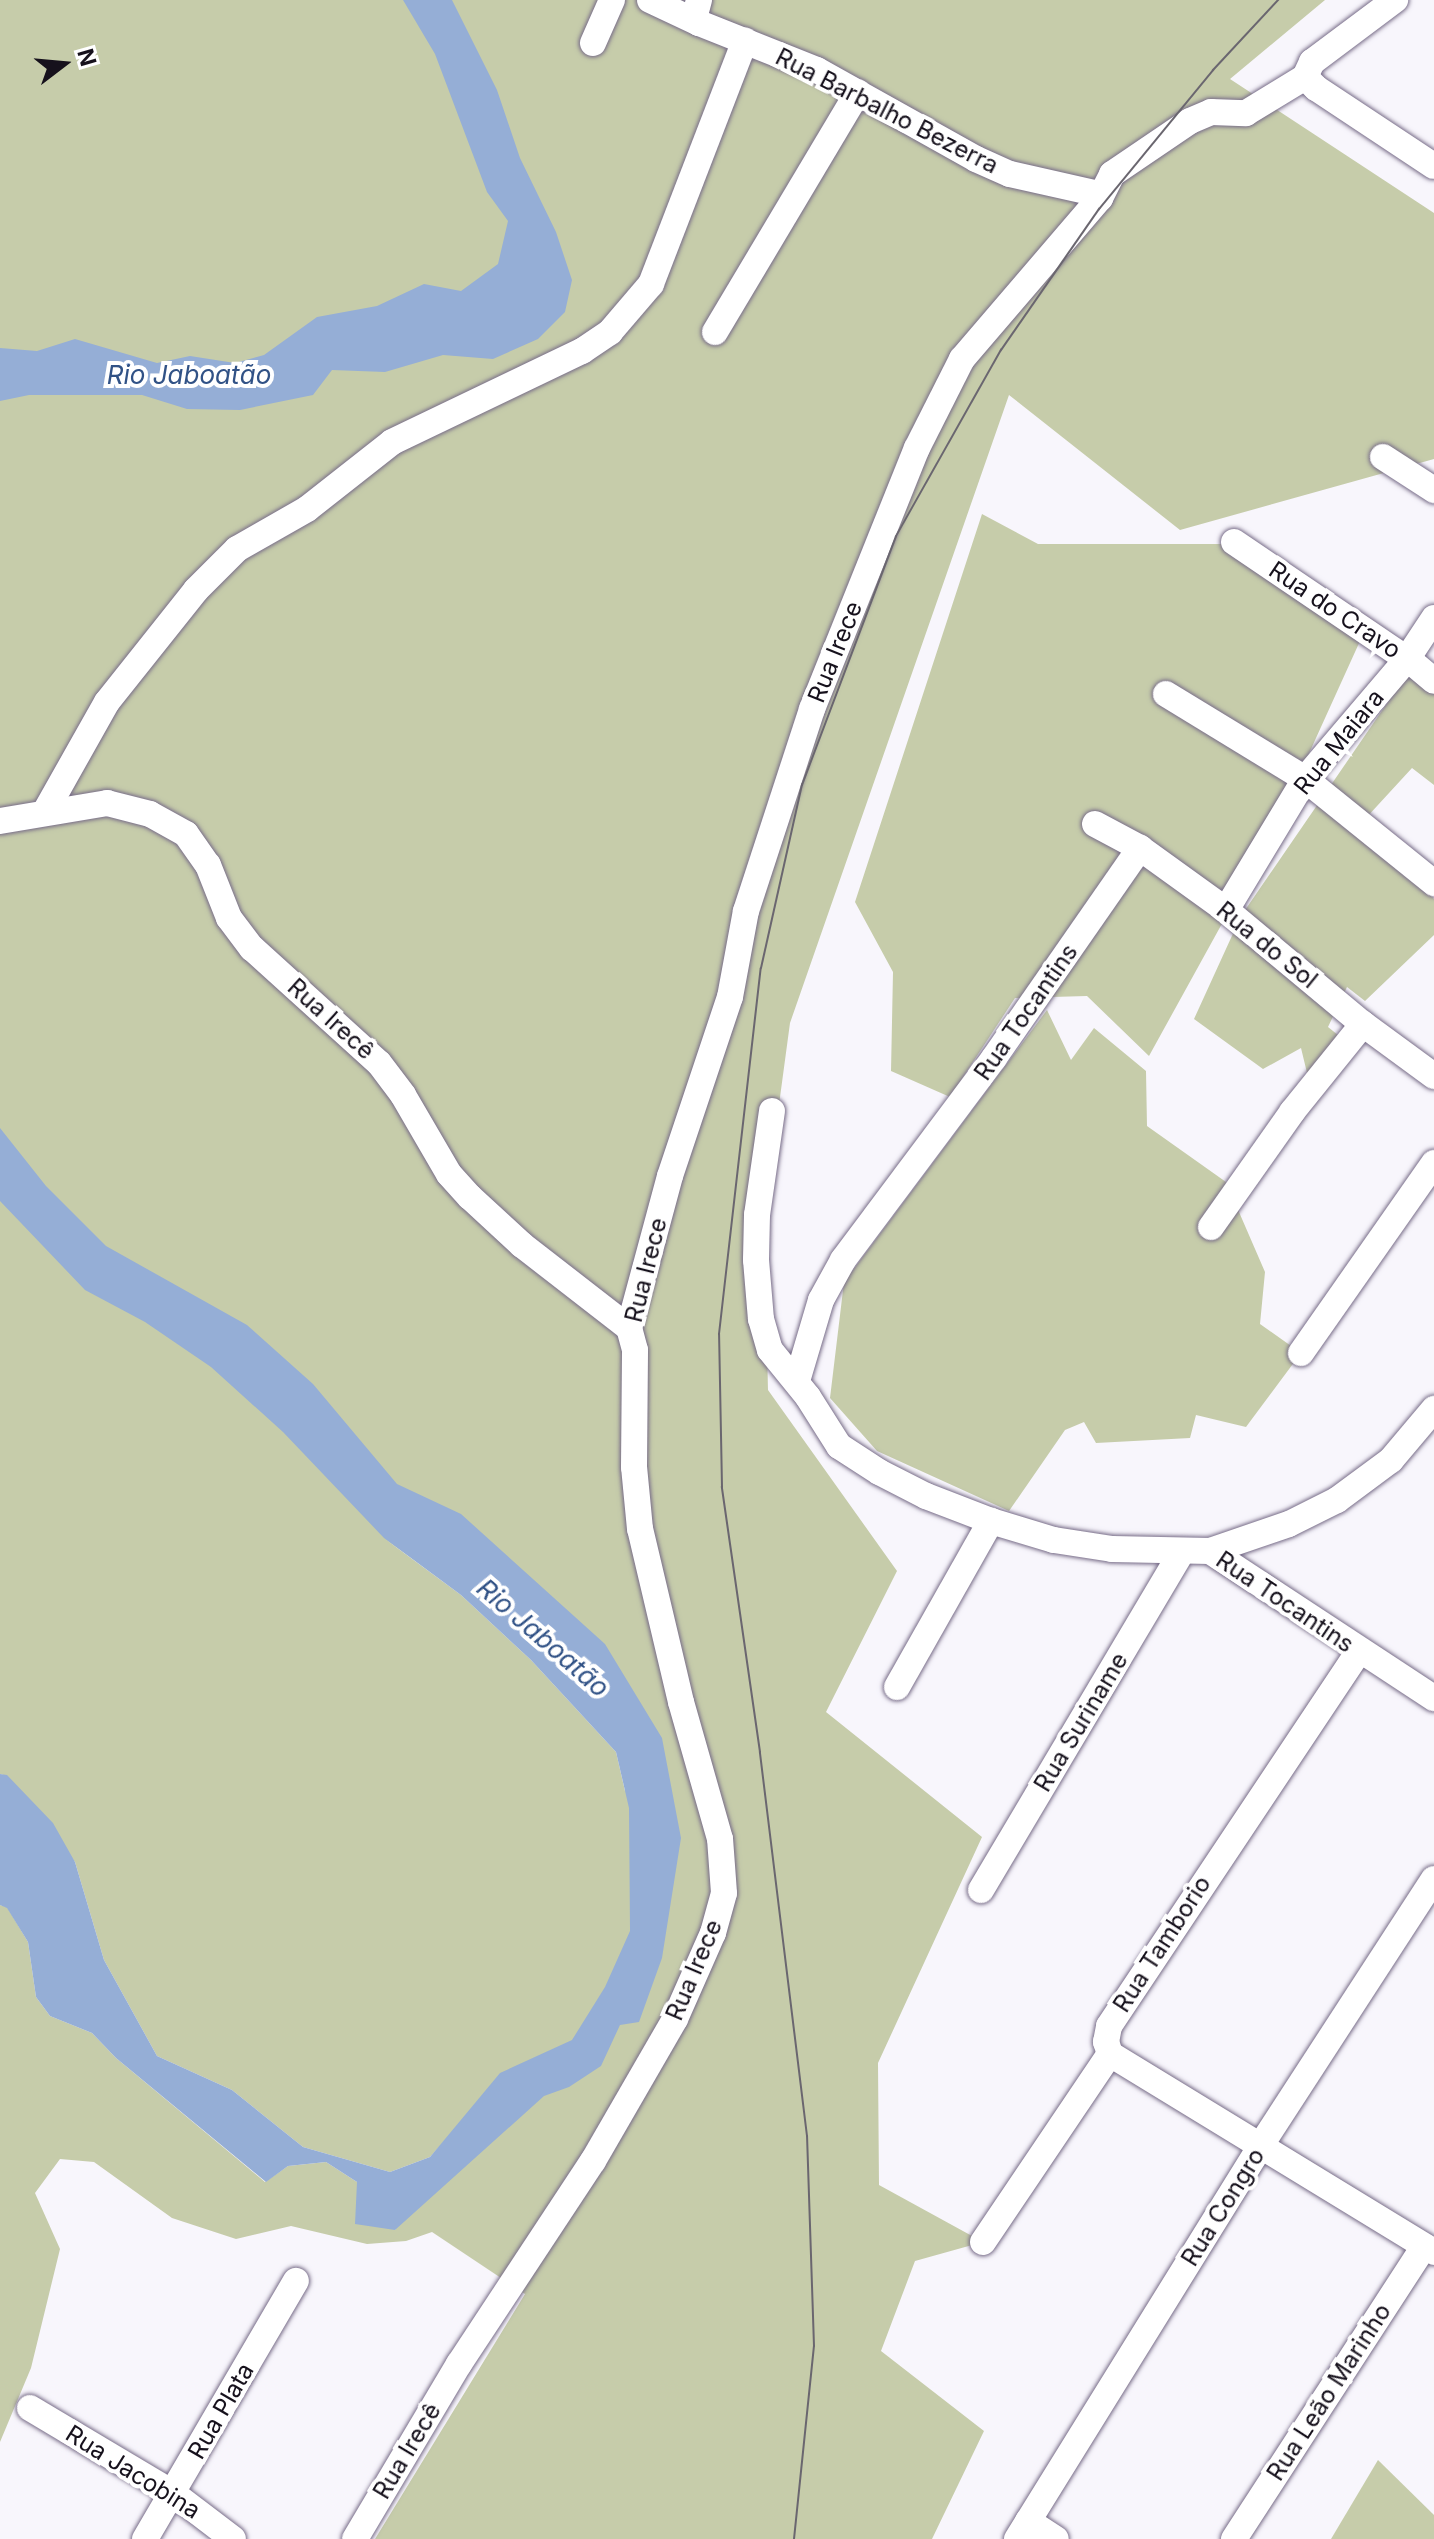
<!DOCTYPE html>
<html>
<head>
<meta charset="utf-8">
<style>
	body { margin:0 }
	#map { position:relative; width:1434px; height:2539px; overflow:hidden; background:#f8f6fc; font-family:Inter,sans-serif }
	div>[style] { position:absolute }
	.green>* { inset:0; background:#c6ccaa }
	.water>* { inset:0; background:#95aed6 }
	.roads { filter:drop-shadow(0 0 2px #776c88) drop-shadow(0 0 2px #776c88) }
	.minor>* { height:26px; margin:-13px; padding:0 13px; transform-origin:13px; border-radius:13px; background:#fff }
	.tram>* { height:2px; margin:-1px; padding:0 1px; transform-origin:1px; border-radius:1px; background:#6a666f }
	span { translate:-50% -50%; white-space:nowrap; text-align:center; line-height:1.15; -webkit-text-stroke:8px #fff; paint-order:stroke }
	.street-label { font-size:24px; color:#16111c }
	.water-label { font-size:26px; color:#315286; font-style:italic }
	.north { position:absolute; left:24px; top:24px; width:80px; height:80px; -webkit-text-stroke:6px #fff; paint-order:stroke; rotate:74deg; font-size:22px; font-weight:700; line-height:32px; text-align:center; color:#16111c }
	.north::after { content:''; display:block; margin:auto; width:28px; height:36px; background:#16111c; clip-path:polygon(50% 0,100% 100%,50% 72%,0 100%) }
</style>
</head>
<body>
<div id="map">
	<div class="green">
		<div style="clip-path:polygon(evenodd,0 0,1325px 0,1230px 79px,1434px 213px,1434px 459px,1180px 530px,1009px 395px,790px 1023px,764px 1216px,768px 1390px,897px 1571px,826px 1712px,982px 1837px,878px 2063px,879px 2185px,983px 2242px,915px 2261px,881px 2351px,984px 2431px,932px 2539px,375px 2539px,525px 2294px,432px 2232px,406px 2241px,367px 2244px,291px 2226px,236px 2239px,172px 2218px,94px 2162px,60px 2159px,35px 2193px,60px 2249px,31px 2368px,0 2442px,0 1905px,7px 1907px,28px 1942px,36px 1997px,50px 2016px,92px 2033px,116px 2058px,265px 2182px,288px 2166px,326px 2162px,357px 2182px,395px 2230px,454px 2130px,430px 2157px,390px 2172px,303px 2147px,232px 2090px,157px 2056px,104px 1960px,75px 1862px,7px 1776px,0 1774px,0 0,385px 1539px,657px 1731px,625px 1791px,616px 1752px,531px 1660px,461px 1595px,385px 1539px)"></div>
		<div style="clip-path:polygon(982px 514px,1038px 544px,1223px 544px,1365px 630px,1277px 824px,1149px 1056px,1087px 996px,1015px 998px,950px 1097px,891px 1071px,893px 972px,855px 902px)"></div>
		<div style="clip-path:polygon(1414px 664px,1434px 685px,1434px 785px,1412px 768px,1366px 818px,1434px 899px,1434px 935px,1365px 1001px,1347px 987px,1328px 1027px,1348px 1043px,1308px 1077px,1301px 1048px,1263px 1069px,1194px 1019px,1241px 916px)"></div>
		<div style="clip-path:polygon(1047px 1010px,1071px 1060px,1094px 1028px,1146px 1071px,1147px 1126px,1226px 1182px,1265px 1272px,1260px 1324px,1301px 1353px,1246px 1427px,1196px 1415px,1190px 1438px,1096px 1443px,1084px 1422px,1065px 1430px,1009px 1511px,877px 1451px,830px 1398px,844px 1282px)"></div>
		<div style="clip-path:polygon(1378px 2460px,1434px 2515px,1434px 2539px,1331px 2539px)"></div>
	</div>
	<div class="water">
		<div style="clip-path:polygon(403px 0,452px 0,497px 90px,520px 158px,556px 232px,572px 280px,565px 312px,538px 339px,493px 359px,443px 355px,385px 372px,332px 370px,313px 395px,240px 410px,187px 409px,142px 395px,29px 395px,0 401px,0 348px,37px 351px,75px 339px,157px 363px,190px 356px,235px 363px,264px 355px,317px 317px,377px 306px,424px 284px,461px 291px,498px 264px,508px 221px,487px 192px,435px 54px)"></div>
		<div style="clip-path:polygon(0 1128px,46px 1186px,106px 1246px,247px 1325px,313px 1384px,397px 1484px,461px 1514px,605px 1644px,662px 1738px,681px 1838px,662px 1958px,639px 2022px,620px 2025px,601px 2066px,569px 2087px,544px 2096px,395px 2230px,355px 2224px,357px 2182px,326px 2162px,288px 2166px,266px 2182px,116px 2058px,92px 2033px,50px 2016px,36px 1997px,28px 1942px,7px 1908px,0 1905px,0 1774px,7px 1775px,53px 1823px,75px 1862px,104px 1960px,157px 2056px,232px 2090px,303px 2147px,390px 2172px,430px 2157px,500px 2073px,572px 2040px,605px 1987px,630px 1931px,629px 1808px,616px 1752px,531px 1660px,461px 1595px,384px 1538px,283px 1432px,211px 1367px,145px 1322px,85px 1290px,0 1201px)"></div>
	</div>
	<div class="roads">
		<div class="minor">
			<div style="left:650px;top:0;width:54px;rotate:25.1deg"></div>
			<div style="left:699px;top:0;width:16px;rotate:105deg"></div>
			<div style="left:695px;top:15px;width:9px;rotate:63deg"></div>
			<div style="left:699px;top:23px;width:127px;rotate:21.7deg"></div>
			<div style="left:817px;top:70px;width:182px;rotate:29.2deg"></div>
			<div style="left:976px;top:159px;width:37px;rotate:24deg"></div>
			<div style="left:1010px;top:174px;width:86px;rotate:12.7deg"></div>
			<div style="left:1094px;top:193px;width:8px;rotate:40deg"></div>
			<div style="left:593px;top:43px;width:47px;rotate:-66.2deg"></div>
			<div style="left:1305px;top:77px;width:16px;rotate:45deg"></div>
			<div style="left:1316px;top:88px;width:141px;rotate:33.5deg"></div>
			<div style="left:1305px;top:77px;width:17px;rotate:-65deg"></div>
			<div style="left:1312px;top:62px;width:104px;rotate:-36.8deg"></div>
			<div style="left:715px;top:332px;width:279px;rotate:-59.2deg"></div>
			<div style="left:1383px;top:457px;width:61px;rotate:32.9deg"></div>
			<div style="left:1234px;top:542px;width:217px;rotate:34.1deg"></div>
			<div style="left:1414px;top:664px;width:26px;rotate:40deg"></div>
			<div style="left:1166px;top:694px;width:163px;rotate:31.4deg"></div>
			<div style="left:1305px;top:779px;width:166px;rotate:38.9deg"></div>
			<div style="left:45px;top:812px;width:126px;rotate:-60.6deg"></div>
			<div style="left:107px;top:702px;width:143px;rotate:-51.5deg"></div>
			<div style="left:196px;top:590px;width:58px;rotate:-45deg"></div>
			<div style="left:237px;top:549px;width:81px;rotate:-29.7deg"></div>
			<div style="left:307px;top:509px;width:108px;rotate:-38.2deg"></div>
			<div style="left:392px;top:442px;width:211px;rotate:-25.6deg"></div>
			<div style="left:582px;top:351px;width:34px;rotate:-34deg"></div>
			<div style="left:610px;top:332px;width:63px;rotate:-49.5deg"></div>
			<div style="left:651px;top:284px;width:261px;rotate:-68.9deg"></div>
			<div style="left:0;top:821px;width:109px;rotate:-9.5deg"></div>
			<div style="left:107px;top:803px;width:44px;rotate:14.3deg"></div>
			<div style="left:150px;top:814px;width:41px;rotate:29.1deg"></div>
			<div style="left:186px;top:834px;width:38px;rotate:55deg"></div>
			<div style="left:208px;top:865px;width:57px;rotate:68.4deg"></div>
			<div style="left:229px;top:918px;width:38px;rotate:53deg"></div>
			<div style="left:252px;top:948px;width:171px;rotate:42.2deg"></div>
			<div style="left:379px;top:1063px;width:40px;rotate:53deg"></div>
			<div style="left:403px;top:1095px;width:91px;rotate:59.8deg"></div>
			<div style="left:449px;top:1174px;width:31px;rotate:48deg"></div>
			<div style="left:470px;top:1197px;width:71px;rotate:42.7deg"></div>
			<div style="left:522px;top:1245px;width:135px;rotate:37.8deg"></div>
			<div style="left:1095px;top:824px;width:51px;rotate:28.1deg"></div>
			<div style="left:1140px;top:848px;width:106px;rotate:35.8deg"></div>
			<div style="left:1226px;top:910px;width:178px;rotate:39.8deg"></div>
			<div style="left:1363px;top:1024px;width:88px;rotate:36.2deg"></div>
			<div style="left:1226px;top:910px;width:153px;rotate:-58.9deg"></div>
			<div style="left:1305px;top:779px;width:157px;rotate:-49.6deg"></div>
			<div style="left:1407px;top:659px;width:49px;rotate:-56.6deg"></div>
			<div style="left:772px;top:1111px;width:105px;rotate:98.2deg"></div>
			<div style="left:757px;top:1215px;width:45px;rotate:91.3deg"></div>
			<div style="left:756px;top:1260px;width:59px;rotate:85.2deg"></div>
			<div style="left:761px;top:1319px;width:32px;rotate:74deg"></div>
			<div style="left:770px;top:1350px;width:60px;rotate:51deg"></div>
			<div style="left:808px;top:1397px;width:58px;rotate:57.7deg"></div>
			<div style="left:839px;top:1446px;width:48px;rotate:33deg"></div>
			<div style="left:879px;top:1472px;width:53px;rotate:27.1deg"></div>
			<div style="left:926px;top:1496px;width:70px;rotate:21deg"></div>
			<div style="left:991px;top:1521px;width:66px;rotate:16.8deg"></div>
			<div style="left:1054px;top:1540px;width:59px;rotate:8.8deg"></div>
			<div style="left:1112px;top:1549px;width:98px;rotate:1.2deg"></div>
			<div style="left:1210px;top:1551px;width:83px;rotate:-18.9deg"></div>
			<div style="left:1289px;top:1524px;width:54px;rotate:-26.6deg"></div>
			<div style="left:1337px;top:1500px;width:67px;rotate:-36.5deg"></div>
			<div style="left:1391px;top:1460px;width:67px;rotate:-49.9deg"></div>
			<div style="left:1211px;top:1227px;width:141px;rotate:-54.8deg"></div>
			<div style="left:1292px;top:1112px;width:113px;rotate:-51.1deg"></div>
			<div style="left:1301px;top:1353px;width:232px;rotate:-55deg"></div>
			<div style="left:797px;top:1381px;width:84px;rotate:-73.5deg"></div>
			<div style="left:821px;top:1300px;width:46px;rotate:-61.2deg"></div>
			<div style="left:843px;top:1260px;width:252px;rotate:-53.2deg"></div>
			<div style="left:994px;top:1058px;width:256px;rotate:-55.2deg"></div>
			<div style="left:1210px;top:1551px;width:268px;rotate:33.3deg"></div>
			<div style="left:897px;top:1687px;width:191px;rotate:-60.5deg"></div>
			<div style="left:981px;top:1890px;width:392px;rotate:-59.3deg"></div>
			<div style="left:1110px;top:2054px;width:13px;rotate:-108deg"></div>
			<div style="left:1106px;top:2042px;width:16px;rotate:-79deg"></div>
			<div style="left:1109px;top:2026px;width:451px;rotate:-56.3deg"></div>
			<div style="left:1110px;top:2054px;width:380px;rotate:31.4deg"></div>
			<div style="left:983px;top:2242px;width:227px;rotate:-56deg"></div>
			<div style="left:30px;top:2408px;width:168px;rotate:30.8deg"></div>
			<div style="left:174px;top:2494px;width:74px;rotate:37.3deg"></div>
			<div style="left:1028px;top:2521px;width:33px;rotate:33deg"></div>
			<div style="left:145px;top:2539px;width:299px;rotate:-59.7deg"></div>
			<div style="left:355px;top:2539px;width:204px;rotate:-59.3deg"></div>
			<div style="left:459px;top:2364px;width:243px;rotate:-56.6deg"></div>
			<div style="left:593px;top:2161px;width:164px;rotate:-60deg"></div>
			<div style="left:675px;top:2019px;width:94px;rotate:-66.2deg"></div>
			<div style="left:713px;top:1933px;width:41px;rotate:-74.6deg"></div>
			<div style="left:724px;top:1893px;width:54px;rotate:-94.2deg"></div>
			<div style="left:720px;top:1839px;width:142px;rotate:-105.9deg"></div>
			<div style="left:681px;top:1702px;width:178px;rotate:-103.3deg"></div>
			<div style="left:640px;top:1529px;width:62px;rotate:-95.5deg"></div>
			<div style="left:634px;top:1467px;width:117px;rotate:-89.5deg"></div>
			<div style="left:635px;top:1350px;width:23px;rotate:-105deg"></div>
			<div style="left:629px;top:1328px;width:157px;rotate:-74.9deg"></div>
			<div style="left:670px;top:1176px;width:189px;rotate:-71.5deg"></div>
			<div style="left:730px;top:997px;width:87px;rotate:-79.5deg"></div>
			<div style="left:746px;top:911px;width:213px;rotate:-71.9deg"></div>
			<div style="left:812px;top:709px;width:281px;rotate:-68.1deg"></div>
			<div style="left:917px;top:448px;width:100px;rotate:-63.2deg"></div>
			<div style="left:962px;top:359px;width:212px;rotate:-49.4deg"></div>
			<div style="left:1100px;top:198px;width:27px;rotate:-63deg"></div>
			<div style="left:1112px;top:174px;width:94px;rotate:-34.2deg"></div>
			<div style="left:1190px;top:121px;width:23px;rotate:-23deg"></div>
			<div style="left:1211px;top:112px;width:35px;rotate:2deg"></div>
			<div style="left:1246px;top:113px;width:69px;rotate:-31.4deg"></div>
			<div style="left:1017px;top:2539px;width:463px;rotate:-58.2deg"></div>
			<div style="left:1261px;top:2145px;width:317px;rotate:-57deg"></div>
			<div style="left:1234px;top:2539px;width:349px;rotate:-57deg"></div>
		</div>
	</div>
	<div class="tram">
		<div style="left:794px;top:2539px;width:194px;rotate:-84.1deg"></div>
		<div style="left:814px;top:2346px;width:210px;rotate:-91.9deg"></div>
		<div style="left:807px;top:2136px;width:387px;rotate:-97deg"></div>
		<div style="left:760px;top:1752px;width:268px;rotate:-98.2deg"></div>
		<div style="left:722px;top:1487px;width:153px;rotate:-91.1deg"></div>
		<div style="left:719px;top:1334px;width:368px;rotate:-83.5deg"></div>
		<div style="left:761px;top:968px;width:188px;rotate:-77.4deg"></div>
		<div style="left:802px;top:785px;width:266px;rotate:-69.3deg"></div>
		<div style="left:896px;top:536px;width:214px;rotate:-60.6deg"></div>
		<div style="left:1001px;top:350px;width:172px;rotate:-55.2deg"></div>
		<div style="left:1099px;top:209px;width:180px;rotate:-50.6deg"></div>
		<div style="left:1213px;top:70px;width:96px;rotate:-47.1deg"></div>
	</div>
	<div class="street-label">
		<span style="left:887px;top:111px;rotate:27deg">Rua Barbalho Bezerra</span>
		<span style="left:1335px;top:610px;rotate:34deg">Rua do Cravo</span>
		<span style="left:835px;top:652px;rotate:-68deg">Rua Irece</span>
		<span style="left:1339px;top:742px;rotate:-51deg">Rua Maiara</span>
		<span style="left:1267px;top:945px;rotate:39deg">Rua do Sol</span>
		<span style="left:1026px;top:1012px;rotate:-55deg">Rua Tocantins</span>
		<span style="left:331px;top:1019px;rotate:42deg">Rua Irecê</span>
		<span style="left:646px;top:1270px;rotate:-76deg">Rua Irece</span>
		<span style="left:1285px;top:1602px;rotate:34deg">Rua Tocantins</span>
		<span style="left:1081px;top:1722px;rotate:-59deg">Rua Suriname</span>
		<span style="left:1162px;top:1944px;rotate:-57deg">Rua Tamborio</span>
		<span style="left:694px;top:1970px;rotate:-67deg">Rua Irece</span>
		<span style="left:1223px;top:2207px;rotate:-58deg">Rua Congro</span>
		<span style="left:1329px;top:2392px;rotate:-57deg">Rua Leão Marinho</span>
		<span style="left:221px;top:2411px;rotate:-60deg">Rua Plata</span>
		<span style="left:407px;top:2451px;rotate:-59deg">Rua Irecê</span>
		<span style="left:133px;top:2472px;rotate:32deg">Rua Jacobina</span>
	</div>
	<div class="water-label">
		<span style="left:189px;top:375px">Rio Jaboatão</span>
		<span style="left:543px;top:1638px;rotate:41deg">Rio Jaboatão</span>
	</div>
	<div class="north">N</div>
</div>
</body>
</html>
